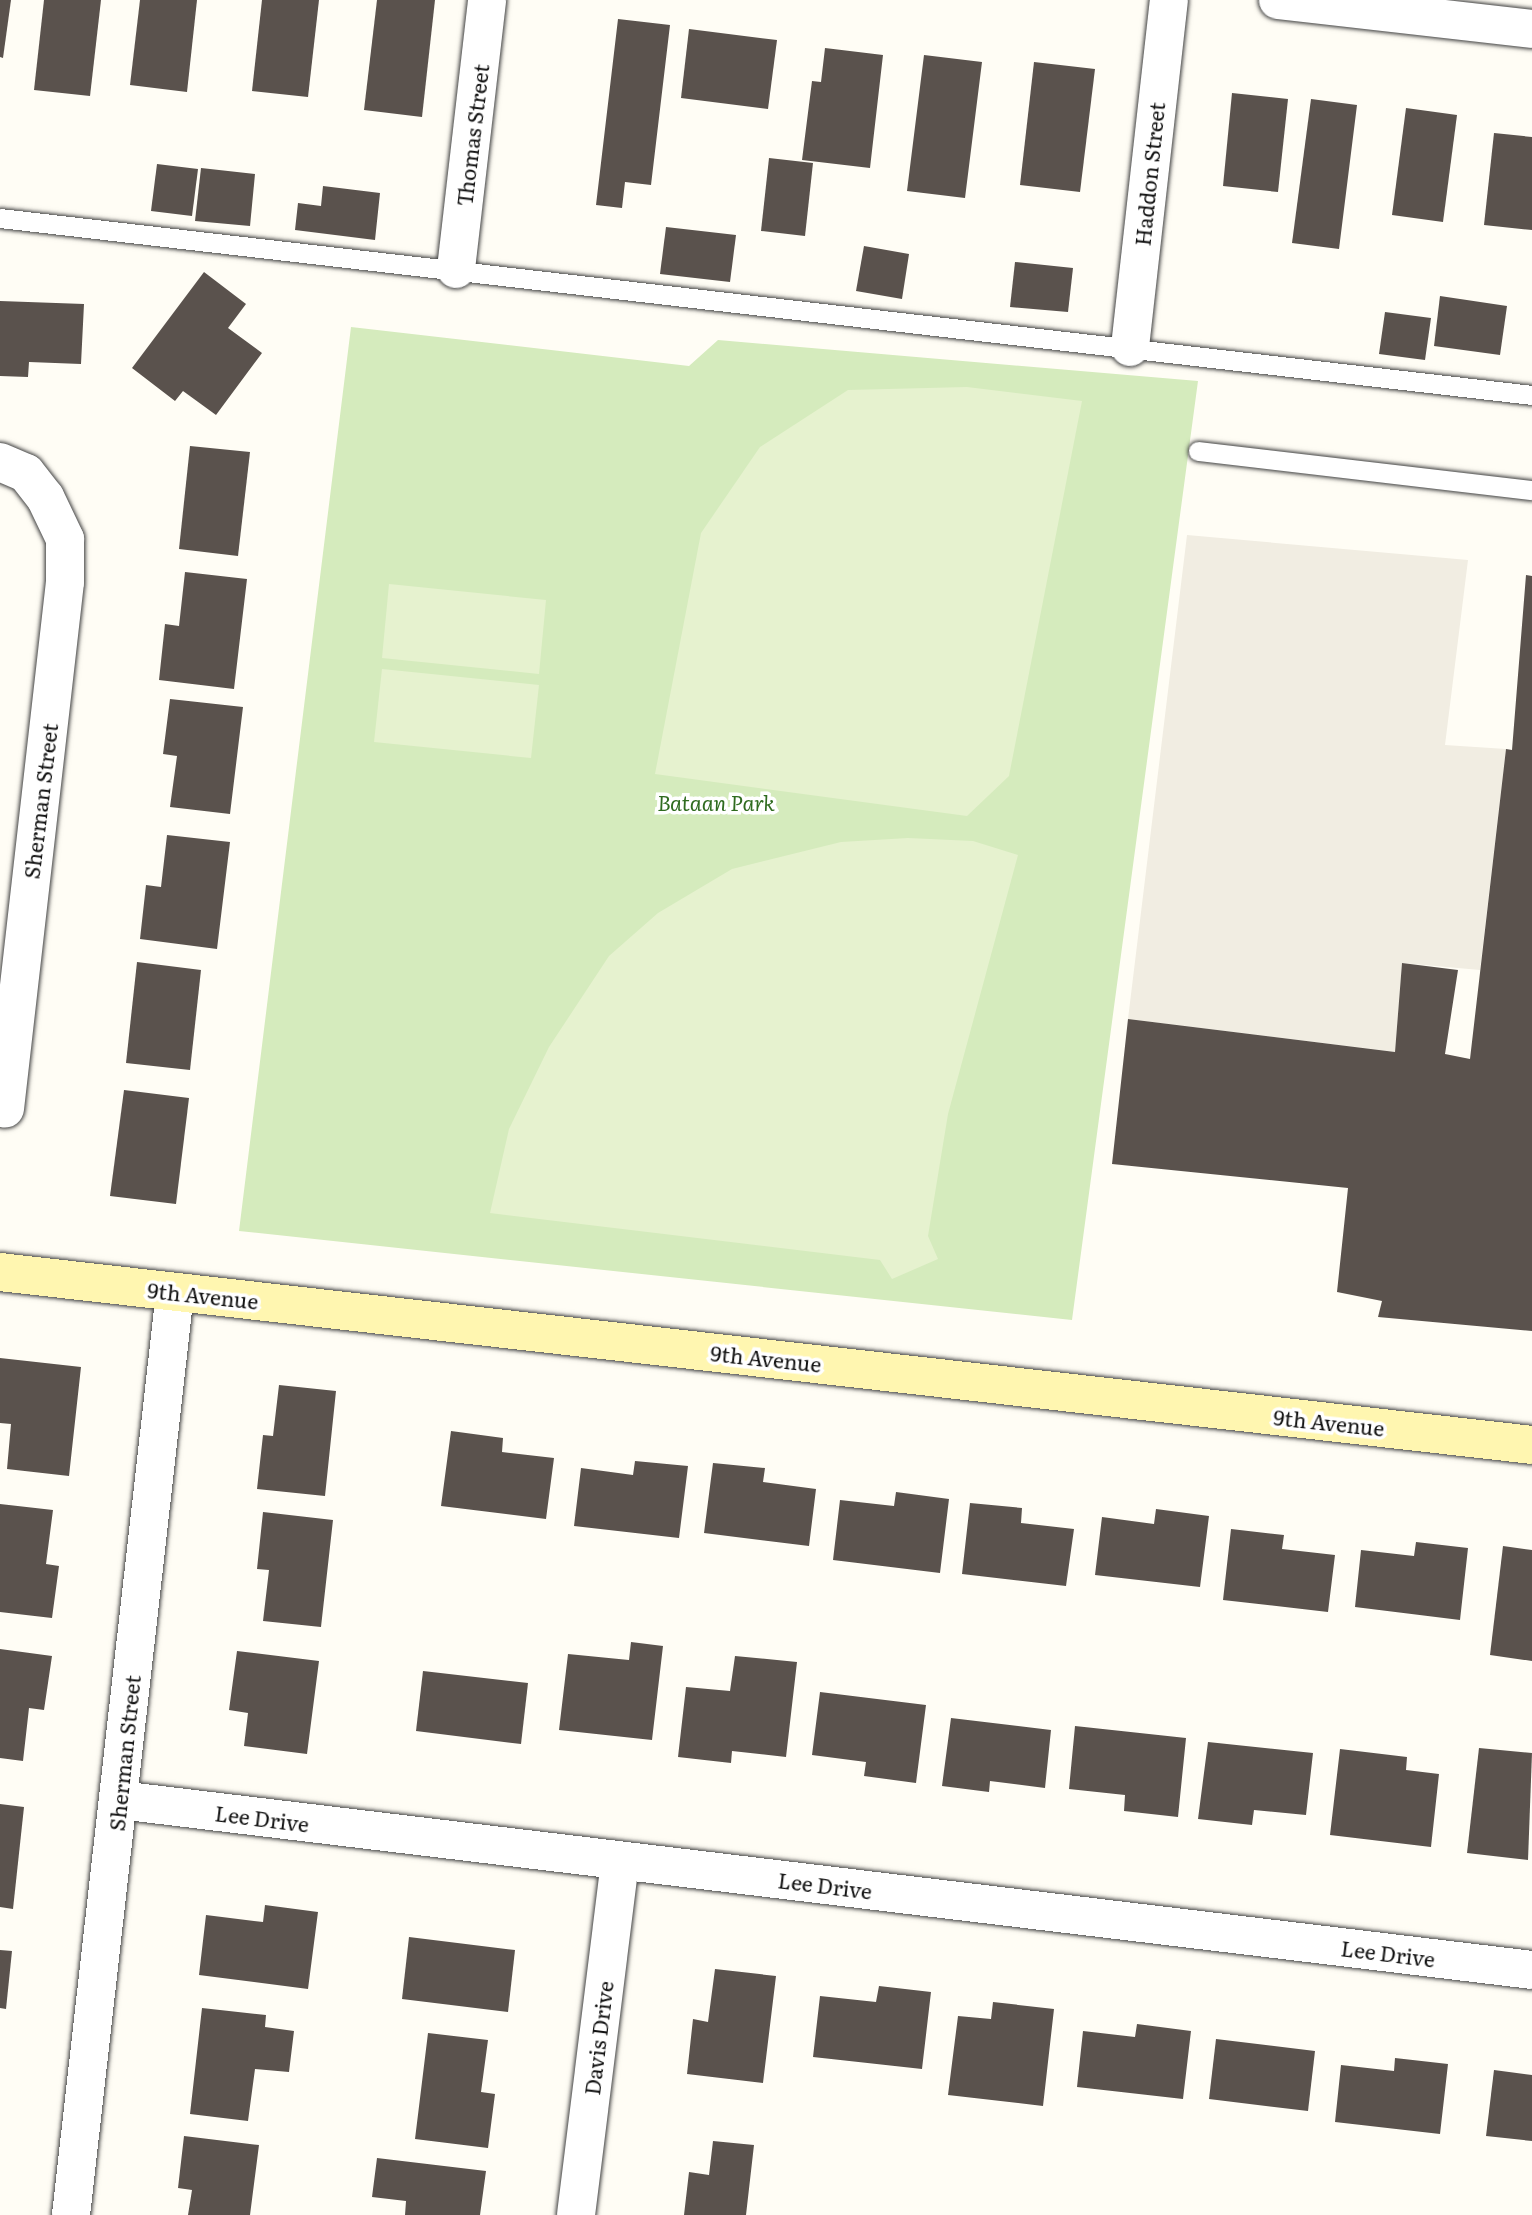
<!DOCTYPE html>
<html>
<head>
<meta charset="utf-8">
<style>
	body { margin:0 }
	#map { position:relative; width:1532px; height:2215px; overflow:hidden; background:#fffdf5; font-family:Literata,serif }
	div>[style] { position:absolute }
	.green>* { inset:0; background:#d5ebbd }
	.pitch>* { inset:0; background:#e6f2cf }
	.plaza>* { inset:0; background:#f1ede2 }
	.building>* { inset:0; background:#5a524d }
	.roads { filter:drop-shadow(0 0 2px #444) drop-shadow(0 0 2px #444) }
	.lane>* { height:19px; margin:-9.5px; padding:0 9.5px; transform-origin:9.5px; border-radius:9.5px; background:#fff }
	.street>* { height:38px; margin:-19px; padding:0 19px; transform-origin:19px; border-radius:19px; background:#fff }
	.secondary>* { height:38px; margin:-19px; padding:0 19px; transform-origin:19px; border-radius:19px; background:#fff6b0 }
	span { translate:-50% -50%; white-space:nowrap; text-align:center; line-height:1.15; -webkit-text-stroke:7px #fff; paint-order:stroke }
	.street-label { font-size:21px; color:#111 }
	.park-label { font-size:21px; color:#2f6b1f; font-style:italic }
</style>
</head>
<body>
<div id="map">
	<div class="green">
		<div style="clip-path:polygon(351px 327px,689px 366px,718px 340px,1198px 381px,1072px 1320px,239px 1231px)"></div>
	</div>
	<div class="pitch">
		<div style="clip-path:polygon(967px 387px,1082px 401px,1009px 776px,967px 816px,655px 774px,701px 533px,760px 447px,848px 390px)"></div>
		<div style="clip-path:polygon(389px 584px,546px 600px,539px 674px,382px 658px)"></div>
		<div style="clip-path:polygon(382px 669px,539px 685px,531px 758px,374px 742px)"></div>
		<div style="clip-path:polygon(908px 838px,973px 841px,1018px 855px,948px 1114px,928px 1236px,938px 1259px,892px 1279px,880px 1260px,490px 1213px,509px 1129px,549px 1047px,609px 956px,658px 913px,732px 869px,841px 842px)"></div>
	</div>
	<div class="plaza">
		<div style="clip-path:polygon(1187px 535px,1468px 560px,1445px 745px,1506px 749px,1480px 970px,1402px 963px,1395px 1052px,1128px 1019px)"></div>
	</div>
	<div class="building">
		<div style="clip-path:polygon(0 0,11px 0,3px 58px,0 57px)"></div>
		<div style="clip-path:polygon(44px 0,101px 0,90px 96px,34px 90px)"></div>
		<div style="clip-path:polygon(140px 0,197px 0,187px 92px,130px 85px)"></div>
		<div style="clip-path:polygon(262px 0,319px 0,308px 97px,252px 91px)"></div>
		<div style="clip-path:polygon(377px 0,435px 0,422px 117px,364px 110px)"></div>
		<div style="clip-path:polygon(618px 19px,670px 25px,651px 185px,625px 182px,622px 208px,596px 205px)"></div>
		<div style="clip-path:polygon(689px 29px,777px 40px,768px 109px,681px 98px)"></div>
		<div style="clip-path:polygon(825px 48px,883px 55px,870px 168px,802px 160px,812px 81px,821px 82px)"></div>
		<div style="clip-path:polygon(924px 55px,982px 62px,965px 198px,907px 191px)"></div>
		<div style="clip-path:polygon(1034px 62px,1095px 69px,1080px 192px,1020px 185px)"></div>
		<div style="clip-path:polygon(1232px 93px,1288px 99px,1278px 192px,1223px 186px)"></div>
		<div style="clip-path:polygon(1311px 99px,1357px 105px,1339px 249px,1292px 243px)"></div>
		<div style="clip-path:polygon(1406px 108px,1457px 115px,1443px 222px,1392px 215px)"></div>
		<div style="clip-path:polygon(1494px 133px,1532px 137px,1532px 230px,1484px 225px)"></div>
		<div style="clip-path:polygon(769px 158px,813px 163px,805px 236px,761px 231px)"></div>
		<div style="clip-path:polygon(157px 164px,198px 169px,192px 216px,151px 211px)"></div>
		<div style="clip-path:polygon(201px 168px,255px 174px,250px 226px,195px 221px)"></div>
		<div style="clip-path:polygon(323px 186px,380px 193px,375px 240px,295px 230px,298px 203px,321px 206px)"></div>
		<div style="clip-path:polygon(666px 227px,736px 235px,730px 282px,660px 274px)"></div>
		<div style="clip-path:polygon(864px 246px,909px 254px,902px 299px,856px 291px)"></div>
		<div style="clip-path:polygon(1015px 262px,1073px 268px,1068px 312px,1010px 307px)"></div>
		<div style="clip-path:polygon(204px 272px,246px 304px,228px 328px,262px 353px,216px 415px,183px 391px,175px 401px,132px 368px)"></div>
		<div style="clip-path:polygon(1440px 296px,1507px 306px,1500px 355px,1434px 346px)"></div>
		<div style="clip-path:polygon(0 301px,84px 304px,81px 364px,29px 362px,28px 377px,0 376px)"></div>
		<div style="clip-path:polygon(1385px 312px,1431px 318px,1425px 360px,1379px 354px)"></div>
		<div style="clip-path:polygon(190px 446px,250px 452px,238px 556px,179px 549px)"></div>
		<div style="clip-path:polygon(185px 572px,247px 579px,234px 689px,159px 680px,165px 624px,179px 626px)"></div>
		<div style="clip-path:polygon(1526px 575px,1532px 576px,1532px 1331px,1378px 1317px,1382px 1301px,1337px 1292px,1348px 1188px,1112px 1164px,1128px 1019px,1395px 1052px,1402px 963px,1458px 970px,1445px 1054px,1470px 1059px,1506px 749px,1512px 750px)"></div>
		<div style="clip-path:polygon(170px 699px,243px 707px,230px 814px,170px 807px,177px 756px,163px 754px)"></div>
		<div style="clip-path:polygon(167px 835px,230px 842px,217px 949px,140px 939px,146px 885px,161px 887px)"></div>
		<div style="clip-path:polygon(137px 962px,201px 970px,190px 1070px,126px 1063px)"></div>
		<div style="clip-path:polygon(124px 1090px,189px 1098px,176px 1204px,110px 1196px)"></div>
		<div style="clip-path:polygon(0 1358px,81px 1367px,69px 1476px,7px 1469px,11px 1424px,0 1423px)"></div>
		<div style="clip-path:polygon(279px 1385px,336px 1391px,325px 1496px,257px 1489px,263px 1435px,273px 1436px)"></div>
		<div style="clip-path:polygon(451px 1431px,503px 1438px,502px 1452px,554px 1458px,546px 1519px,441px 1506px)"></div>
		<div style="clip-path:polygon(635px 1461px,688px 1466px,679px 1538px,574px 1526px,581px 1468px,633px 1475px)"></div>
		<div style="clip-path:polygon(713px 1463px,765px 1468px,763px 1482px,816px 1489px,809px 1546px,704px 1533px)"></div>
		<div style="clip-path:polygon(896px 1492px,949px 1499px,940px 1573px,833px 1560px,840px 1500px,894px 1506px)"></div>
		<div style="clip-path:polygon(970px 1503px,1022px 1508px,1021px 1523px,1074px 1529px,1066px 1586px,962px 1574px)"></div>
		<div style="clip-path:polygon(0 1504px,53px 1510px,46px 1564px,59px 1566px,52px 1618px,0 1612px)"></div>
		<div style="clip-path:polygon(1156px 1509px,1209px 1516px,1200px 1587px,1095px 1575px,1102px 1517px,1154px 1524px)"></div>
		<div style="clip-path:polygon(263px 1512px,333px 1520px,321px 1627px,263px 1621px,269px 1570px,257px 1569px)"></div>
		<div style="clip-path:polygon(1231px 1529px,1284px 1535px,1282px 1549px,1335px 1555px,1328px 1612px,1223px 1600px)"></div>
		<div style="clip-path:polygon(1416px 1542px,1468px 1548px,1460px 1620px,1355px 1607px,1361px 1550px,1414px 1556px)"></div>
		<div style="clip-path:polygon(1503px 1546px,1532px 1550px,1532px 1661px,1490px 1655px)"></div>
		<div style="clip-path:polygon(631px 1642px,663px 1646px,652px 1740px,559px 1730px,568px 1654px,629px 1660px)"></div>
		<div style="clip-path:polygon(0 1649px,52px 1656px,44px 1710px,29px 1708px,23px 1761px,0 1758px)"></div>
		<div style="clip-path:polygon(237px 1651px,319px 1661px,307px 1754px,244px 1746px,248px 1713px,229px 1710px)"></div>
		<div style="clip-path:polygon(735px 1656px,797px 1662px,786px 1757px,732px 1751px,731px 1763px,678px 1757px,686px 1687px,730px 1691px)"></div>
		<div style="clip-path:polygon(423px 1671px,528px 1683px,521px 1744px,416px 1731px)"></div>
		<div style="clip-path:polygon(820px 1692px,926px 1705px,916px 1783px,864px 1776px,866px 1762px,812px 1755px)"></div>
		<div style="clip-path:polygon(951px 1718px,1051px 1730px,1045px 1788px,990px 1781px,989px 1792px,942px 1786px)"></div>
		<div style="clip-path:polygon(1075px 1726px,1186px 1738px,1178px 1817px,1124px 1811px,1125px 1795px,1069px 1789px)"></div>
		<div style="clip-path:polygon(1208px 1742px,1313px 1753px,1306px 1815px,1254px 1810px,1252px 1825px,1198px 1819px)"></div>
		<div style="clip-path:polygon(1479px 1748px,1532px 1753px,1528px 1860px,1467px 1853px)"></div>
		<div style="clip-path:polygon(1340px 1749px,1407px 1757px,1406px 1770px,1439px 1774px,1431px 1847px,1330px 1835px)"></div>
		<div style="clip-path:polygon(0 1804px,24px 1807px,13px 1909px,0 1907px)"></div>
		<div style="clip-path:polygon(265px 1905px,318px 1912px,308px 1989px,199px 1975px,206px 1915px,263px 1922px)"></div>
		<div style="clip-path:polygon(409px 1937px,515px 1950px,508px 2012px,402px 1999px)"></div>
		<div style="clip-path:polygon(0 1950px,12px 1951px,6px 2009px,0 2008px)"></div>
		<div style="clip-path:polygon(715px 1969px,776px 1976px,763px 2083px,687px 2074px,693px 2019px,708px 2022px)"></div>
		<div style="clip-path:polygon(879px 1986px,931px 1992px,922px 2069px,813px 2057px,820px 1996px,876px 2002px)"></div>
		<div style="clip-path:polygon(993px 2002px,1054px 2009px,1043px 2106px,948px 2095px,958px 2016px,991px 2019px)"></div>
		<div style="clip-path:polygon(202px 2008px,266px 2015px,265px 2027px,294px 2031px,289px 2072px,255px 2069px,248px 2121px,190px 2114px)"></div>
		<div style="clip-path:polygon(1137px 2024px,1191px 2031px,1183px 2099px,1077px 2087px,1083px 2031px,1135px 2037px)"></div>
		<div style="clip-path:polygon(428px 2033px,488px 2040px,481px 2092px,495px 2094px,488px 2148px,415px 2139px)"></div>
		<div style="clip-path:polygon(1216px 2039px,1315px 2051px,1308px 2111px,1209px 2099px)"></div>
		<div style="clip-path:polygon(1395px 2058px,1448px 2064px,1440px 2134px,1335px 2122px,1341px 2065px,1394px 2071px)"></div>
		<div style="clip-path:polygon(1494px 2070px,1532px 2075px,1532px 2141px,1486px 2136px)"></div>
		<div style="clip-path:polygon(184px 2136px,259px 2145px,250px 2215px,188px 2215px,192px 2190px,178px 2188px)"></div>
		<div style="clip-path:polygon(713px 2141px,754px 2145px,746px 2215px,684px 2215px,689px 2172px,709px 2175px)"></div>
		<div style="clip-path:polygon(377px 2158px,486px 2171px,480px 2215px,405px 2215px,406px 2201px,372px 2197px)"></div>
	</div>
	<div class="roads">
		<div class="lane">
			<div style="left:0;top:218px;width:1542px;rotate:6.59deg"></div>
			<div style="left:1198px;top:451px;width:336px;rotate:6.7deg"></div>
		</div>
		<div class="street">
			<div style="left:1278px;top:0;width:256px;rotate:6.5deg"></div>
			<div style="left:456px;top:269px;width:271px;rotate:-83.4deg"></div>
			<div style="left:1130px;top:347px;width:349px;rotate:-83.6deg"></div>
			<div style="left:0;top:462px;width:28px;rotate:23deg"></div>
			<div style="left:26px;top:473px;width:31px;rotate:52deg"></div>
			<div style="left:45px;top:497px;width:47px;rotate:64.5deg"></div>
			<div style="left:65px;top:539px;width:43px;rotate:90deg"></div>
			<div style="left:65px;top:582px;width:530px;rotate:96.5deg"></div>
			<div style="left:119px;top:1800px;width:1423px;rotate:6.86deg"></div>
			<div style="left:71px;top:2215px;width:929px;rotate:-83.57deg"></div>
			<div style="left:576px;top:2215px;width:357px;rotate:-82.9deg"></div>
		</div>
		<div class="secondary">
			<div style="left:0;top:1272px;width:1542px;rotate:6.44deg"></div>
		</div>
	</div>
	<div class="street-label">
		<span style="left:472px;top:135px;rotate:-83deg">Thomas Street</span>
		<span style="left:1149px;top:174px;rotate:-84deg">Haddon Street</span>
		<span style="left:40px;top:801px;rotate:-83deg">Sherman Street</span>
		<span style="left:203px;top:1295px;rotate:6deg">9th Avenue</span>
		<span style="left:766px;top:1358px;rotate:6deg">9th Avenue</span>
		<span style="left:1329px;top:1422px;rotate:6deg">9th Avenue</span>
		<span style="left:124px;top:1753px;rotate:-84deg">Sherman Street</span>
		<span style="left:262px;top:1818px;rotate:7deg">Lee Drive</span>
		<span style="left:825px;top:1885px;rotate:7deg">Lee Drive</span>
		<span style="left:1388px;top:1953px;rotate:7deg">Lee Drive</span>
		<span style="left:598px;top:2038px;rotate:-83deg">Davis Drive</span>
	</div>
	<div class="park-label">
		<span style="left:716px;top:802px">Bataan Park</span>
	</div>
</div>
</body>
</html>
